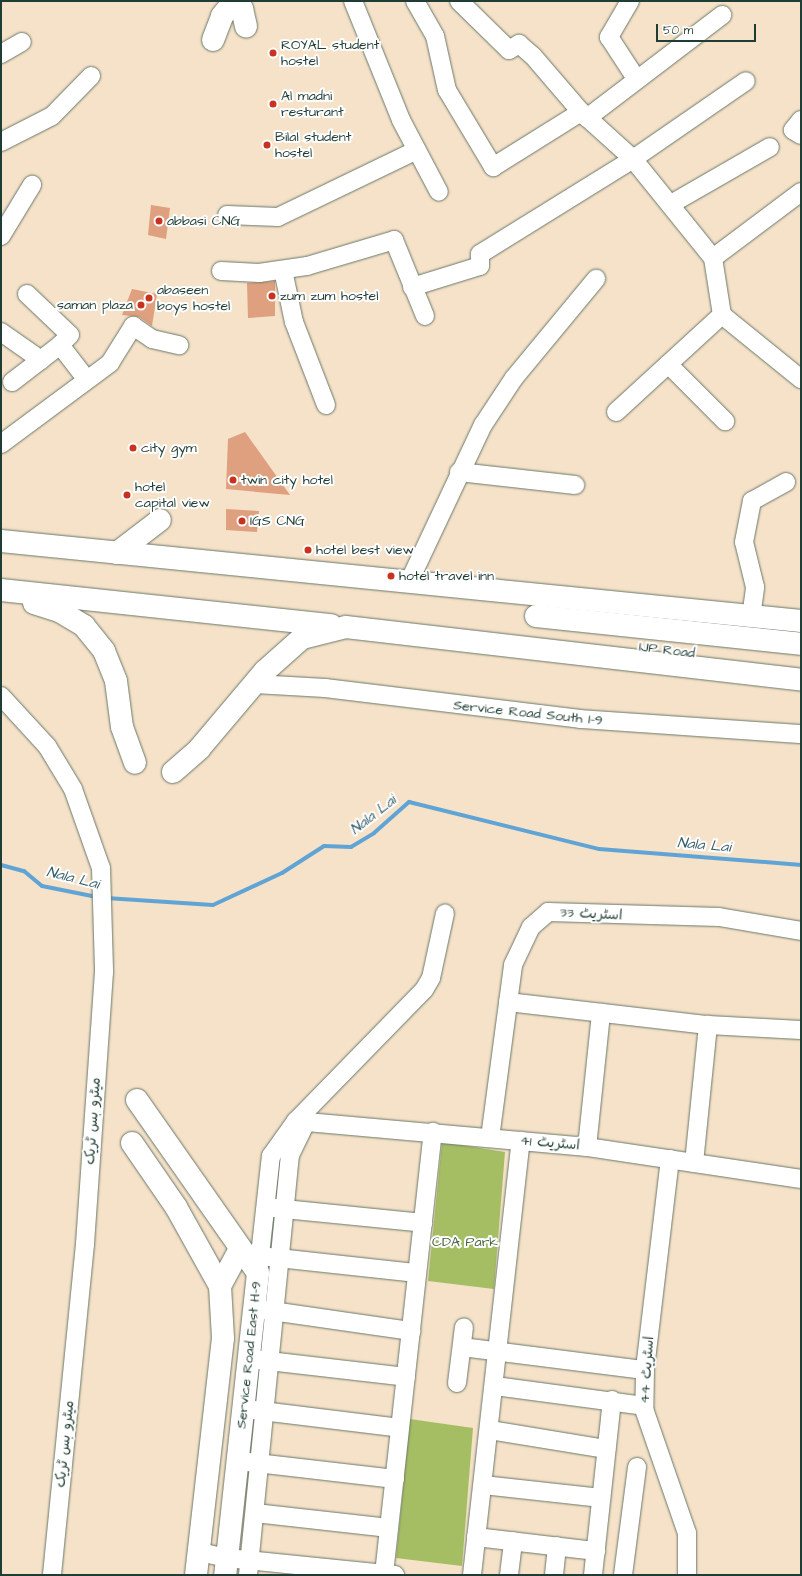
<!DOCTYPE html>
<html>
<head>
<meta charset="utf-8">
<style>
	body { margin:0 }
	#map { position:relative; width:802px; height:1576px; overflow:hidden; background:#f5e2c9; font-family:"Architects Daughter","Playpen Sans Arabic",sans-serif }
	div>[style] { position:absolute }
	.green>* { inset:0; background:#a5be64 }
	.stream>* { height:4px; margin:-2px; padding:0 2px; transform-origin:2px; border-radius:2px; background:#60a4d5 }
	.building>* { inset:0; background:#dea07e }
	.roads { filter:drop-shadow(0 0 1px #6a7768) drop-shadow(0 0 1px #6a7768) }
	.minor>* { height:18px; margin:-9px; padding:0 9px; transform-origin:9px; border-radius:9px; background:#fff }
	.major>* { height:22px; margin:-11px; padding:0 11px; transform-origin:11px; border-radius:11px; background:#fff }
	.highway>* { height:22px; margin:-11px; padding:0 11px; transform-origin:11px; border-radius:11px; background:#fff }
	.dots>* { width:11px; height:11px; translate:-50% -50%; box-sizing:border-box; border:2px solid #fff; border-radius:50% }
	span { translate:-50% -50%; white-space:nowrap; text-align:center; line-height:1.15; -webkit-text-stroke:4px #fff; paint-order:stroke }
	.poi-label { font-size:14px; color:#1f3d34 }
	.left { translate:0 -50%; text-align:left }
	.right { translate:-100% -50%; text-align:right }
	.street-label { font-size:14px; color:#1f3d34 }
	.park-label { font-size:14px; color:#476442 }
	.water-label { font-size:15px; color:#36616c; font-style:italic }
	.frame { position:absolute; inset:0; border:2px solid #1f3d34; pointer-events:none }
	.scale { position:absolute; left:656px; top:24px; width:100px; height:18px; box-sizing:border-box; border:2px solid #1f3d34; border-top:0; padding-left:5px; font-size:12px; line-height:14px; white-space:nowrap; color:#1f3d34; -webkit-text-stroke:3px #fff; paint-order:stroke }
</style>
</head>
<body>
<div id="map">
	<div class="green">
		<div style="clip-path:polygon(442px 1142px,505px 1152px,494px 1289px,428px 1281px)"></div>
		<div style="clip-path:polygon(410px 1419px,473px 1428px,462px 1566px,396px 1558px)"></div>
	</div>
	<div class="stream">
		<div style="left:1px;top:865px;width:24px;rotate:15deg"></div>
		<div style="left:24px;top:871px;width:23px;rotate:40deg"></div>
		<div style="left:42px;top:886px;width:56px;rotate:11.3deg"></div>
		<div style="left:106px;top:898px;width:107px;rotate:3.7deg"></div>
		<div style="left:213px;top:905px;width:76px;rotate:-24.9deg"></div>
		<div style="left:282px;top:873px;width:50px;rotate:-32.7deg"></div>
		<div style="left:324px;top:846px;width:27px;rotate:2deg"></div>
		<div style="left:351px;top:847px;width:27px;rotate:-31deg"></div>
		<div style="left:374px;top:833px;width:47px;rotate:-41.5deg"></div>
		<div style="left:409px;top:802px;width:196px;rotate:13.9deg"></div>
		<div style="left:599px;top:849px;width:203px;rotate:4.5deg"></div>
	</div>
	<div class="building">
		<div style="clip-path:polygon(151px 205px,170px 208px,166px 239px,148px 235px)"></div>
		<div style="clip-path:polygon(275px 281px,275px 316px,248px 318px,247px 283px)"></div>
		<div style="clip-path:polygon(132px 289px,157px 294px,152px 326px,139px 317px,122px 315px)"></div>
		<div style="clip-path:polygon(245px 432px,290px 495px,226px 489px,228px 439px)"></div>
		<div style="clip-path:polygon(226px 509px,259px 511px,257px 532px,226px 530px)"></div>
	</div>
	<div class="roads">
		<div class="minor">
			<div style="left:353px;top:1px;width:128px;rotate:68deg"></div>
			<div style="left:401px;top:120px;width:81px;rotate:62.2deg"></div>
			<div style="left:415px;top:1px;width:40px;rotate:60.3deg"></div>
			<div style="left:435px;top:36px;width:55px;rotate:77.5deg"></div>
			<div style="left:447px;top:90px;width:90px;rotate:59.1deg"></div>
			<div style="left:493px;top:167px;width:104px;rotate:-32deg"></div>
			<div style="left:459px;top:1px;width:70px;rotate:44.4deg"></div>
			<div style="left:509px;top:50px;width:12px;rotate:-31deg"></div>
			<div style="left:519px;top:44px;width:18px;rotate:41deg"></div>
			<div style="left:533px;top:56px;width:74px;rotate:49.4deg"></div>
			<div style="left:581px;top:112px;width:70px;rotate:42.1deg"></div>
			<div style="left:633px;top:159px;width:127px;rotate:51.1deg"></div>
			<div style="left:713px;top:258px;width:58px;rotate:81deg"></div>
			<div style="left:722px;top:315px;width:102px;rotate:39deg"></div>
			<div style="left:630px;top:1px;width:42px;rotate:120.3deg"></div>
			<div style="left:609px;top:37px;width:51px;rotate:56.9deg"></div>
			<div style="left:1px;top:54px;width:24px;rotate:-30deg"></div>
			<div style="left:587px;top:118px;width:170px;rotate:-37.3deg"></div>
			<div style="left:801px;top:120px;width:13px;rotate:129deg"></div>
			<div style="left:793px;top:130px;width:9px;rotate:32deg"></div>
			<div style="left:1px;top:142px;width:57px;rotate:-27deg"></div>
			<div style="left:52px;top:116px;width:56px;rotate:-45.7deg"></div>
			<div style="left:671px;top:204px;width:114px;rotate:-29.9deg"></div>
			<div style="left:227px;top:215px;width:51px;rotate:2.2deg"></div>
			<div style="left:278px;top:217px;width:154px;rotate:-25.7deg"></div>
			<div style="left:1px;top:236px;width:60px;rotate:-58.7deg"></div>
			<div style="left:713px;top:258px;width:110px;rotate:-36.9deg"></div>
			<div style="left:283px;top:270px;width:53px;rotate:78.1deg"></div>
			<div style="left:294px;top:322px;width:89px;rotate:68.9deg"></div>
			<div style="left:221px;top:271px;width:38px;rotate:3deg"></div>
			<div style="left:259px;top:273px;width:49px;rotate:-8.3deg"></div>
			<div style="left:307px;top:266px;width:91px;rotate:-16.6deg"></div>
			<div style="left:394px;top:240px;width:82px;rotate:67.8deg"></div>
			<div style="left:412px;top:287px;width:71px;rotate:-17.2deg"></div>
			<div style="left:480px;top:266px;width:12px;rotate:-90deg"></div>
			<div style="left:480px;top:254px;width:180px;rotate:-31.8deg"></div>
			<div style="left:633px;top:159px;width:137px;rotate:-34.6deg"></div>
			<div style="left:27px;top:294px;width:59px;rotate:43.6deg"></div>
			<div style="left:70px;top:335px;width:14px;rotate:135deg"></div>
			<div style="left:1px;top:332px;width:49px;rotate:35deg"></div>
			<div style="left:668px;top:364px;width:81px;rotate:45deg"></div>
			<div style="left:12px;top:382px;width:61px;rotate:-37.6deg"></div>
			<div style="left:60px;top:345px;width:44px;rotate:52.4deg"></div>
			<div style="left:616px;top:412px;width:144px;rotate:-42.5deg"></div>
			<div style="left:1px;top:444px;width:136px;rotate:-36.6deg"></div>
			<div style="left:110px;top:363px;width:44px;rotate:-58.1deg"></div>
			<div style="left:133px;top:326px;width:23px;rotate:34deg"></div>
			<div style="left:152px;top:339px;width:28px;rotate:13deg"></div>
			<div style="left:459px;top:472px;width:117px;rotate:6.4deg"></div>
			<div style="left:409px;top:582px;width:174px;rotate:-64.8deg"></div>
			<div style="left:483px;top:425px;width:56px;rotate:-56.6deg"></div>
			<div style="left:514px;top:378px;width:129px;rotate:-50.4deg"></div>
			<div style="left:751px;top:617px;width:30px;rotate:-82deg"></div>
			<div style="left:755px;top:587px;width:46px;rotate:-103.7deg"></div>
			<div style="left:744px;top:542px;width:42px;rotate:-79deg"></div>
			<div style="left:752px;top:501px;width:39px;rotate:-29deg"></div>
			<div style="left:255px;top:684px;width:70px;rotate:3.3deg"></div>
			<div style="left:325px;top:688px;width:257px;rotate:6.9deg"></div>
			<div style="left:580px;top:719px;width:222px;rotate:3.9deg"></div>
			<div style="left:1px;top:696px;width:68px;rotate:47.4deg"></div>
			<div style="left:47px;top:746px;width:50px;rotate:58.8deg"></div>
			<div style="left:73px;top:789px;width:84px;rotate:70.5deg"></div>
			<div style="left:101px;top:868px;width:104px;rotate:88.3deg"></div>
			<div style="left:104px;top:972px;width:273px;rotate:94deg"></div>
			<div style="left:85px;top:1244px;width:333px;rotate:95.7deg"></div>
			<div style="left:508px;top:1002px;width:201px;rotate:6.6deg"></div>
			<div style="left:708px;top:1025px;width:93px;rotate:3.1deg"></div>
			<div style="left:296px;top:1121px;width:292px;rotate:5.1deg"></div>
			<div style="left:587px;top:1147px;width:216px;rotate:8.5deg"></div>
			<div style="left:490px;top:1138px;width:175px;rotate:-82.4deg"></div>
			<div style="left:513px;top:965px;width:42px;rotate:-64.7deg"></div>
			<div style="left:531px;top:927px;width:23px;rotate:-41deg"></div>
			<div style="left:548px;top:912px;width:171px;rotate:1.7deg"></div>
			<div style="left:719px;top:917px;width:83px;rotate:9.7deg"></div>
			<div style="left:587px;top:1147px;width:135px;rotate:-84deg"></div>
			<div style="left:670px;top:1159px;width:212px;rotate:96.8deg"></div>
			<div style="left:645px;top:1370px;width:39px;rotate:91deg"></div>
			<div style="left:644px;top:1409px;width:131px;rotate:70.9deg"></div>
			<div style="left:687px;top:1533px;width:42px;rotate:90deg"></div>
			<div style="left:694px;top:1163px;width:139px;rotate:-84.2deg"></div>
			<div style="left:274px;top:1208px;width:150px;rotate:5.7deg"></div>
			<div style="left:269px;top:1257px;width:149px;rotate:6.2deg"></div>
			<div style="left:258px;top:1273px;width:118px;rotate:-83.7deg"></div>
			<div style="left:271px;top:1156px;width:43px;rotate:-54.5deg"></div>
			<div style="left:296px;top:1121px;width:183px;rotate:-45.7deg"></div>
			<div style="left:424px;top:990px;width:14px;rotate:-60deg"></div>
			<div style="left:431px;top:978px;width:66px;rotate:-77.8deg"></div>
			<div style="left:265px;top:1310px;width:148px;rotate:8.2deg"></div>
			<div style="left:462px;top:1347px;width:184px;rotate:7.2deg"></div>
			<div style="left:260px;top:1360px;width:147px;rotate:6.6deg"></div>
			<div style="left:457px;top:1383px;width:56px;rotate:-82.9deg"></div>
			<div style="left:495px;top:1386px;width:150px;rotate:7.6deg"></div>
			<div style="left:254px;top:1410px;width:147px;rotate:7deg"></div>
			<div style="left:490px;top:1430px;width:118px;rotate:9.3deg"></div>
			<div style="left:248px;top:1462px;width:148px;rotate:6.6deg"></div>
			<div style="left:483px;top:1485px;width:119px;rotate:6.3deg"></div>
			<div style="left:255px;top:1513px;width:135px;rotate:6.4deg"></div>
			<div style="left:476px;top:1537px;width:121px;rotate:6.7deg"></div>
			<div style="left:200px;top:1552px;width:28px;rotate:13deg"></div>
			<div style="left:227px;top:1558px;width:169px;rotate:5.8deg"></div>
			<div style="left:384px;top:1574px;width:445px;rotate:-83.7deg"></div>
			<div style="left:248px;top:1575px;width:422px;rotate:-84.3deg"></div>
			<div style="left:290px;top:1155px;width:37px;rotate:-64deg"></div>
			<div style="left:472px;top:1575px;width:437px;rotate:-83.6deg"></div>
			<div style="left:509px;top:1575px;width:34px;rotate:-83deg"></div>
			<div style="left:554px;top:1575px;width:29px;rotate:-84deg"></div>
			<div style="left:593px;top:1575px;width:176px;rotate:-83.8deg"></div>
			<div style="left:623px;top:1575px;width:109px;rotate:-82.6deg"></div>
		</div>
		<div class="major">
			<div style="left:213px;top:40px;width:26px;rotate:-69deg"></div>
			<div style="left:222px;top:16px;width:14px;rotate:-51deg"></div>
			<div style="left:231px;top:5px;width:12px;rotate:20deg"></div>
			<div style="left:242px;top:9px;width:18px;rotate:77deg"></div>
			<div style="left:137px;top:1100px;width:211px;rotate:55deg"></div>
			<div style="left:258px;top:1273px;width:304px;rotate:96.2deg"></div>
			<div style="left:132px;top:1143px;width:78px;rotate:55.5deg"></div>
			<div style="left:176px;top:1207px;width:90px;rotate:60.9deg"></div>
			<div style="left:220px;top:1286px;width:52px;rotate:86.7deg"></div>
			<div style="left:223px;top:1338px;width:239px;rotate:96.5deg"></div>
			<div style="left:220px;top:1286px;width:42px;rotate:-61.6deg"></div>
		</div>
		<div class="highway">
			<div style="left:1px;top:541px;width:804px;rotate:5.71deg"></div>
			<div style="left:117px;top:553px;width:54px;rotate:-37.5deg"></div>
			<div style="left:1px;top:590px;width:332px;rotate:6.1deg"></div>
			<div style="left:34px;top:603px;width:28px;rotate:18deg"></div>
			<div style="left:61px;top:612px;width:27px;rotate:31deg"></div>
			<div style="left:84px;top:626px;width:32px;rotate:51deg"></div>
			<div style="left:104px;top:651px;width:32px;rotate:68deg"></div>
			<div style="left:116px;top:681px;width:46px;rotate:82.6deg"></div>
			<div style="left:122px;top:727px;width:38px;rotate:70deg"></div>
			<div style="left:536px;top:616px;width:266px;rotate:6deg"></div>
			<div style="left:173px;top:772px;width:35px;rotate:-41deg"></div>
			<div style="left:199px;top:749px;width:102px;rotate:-49.8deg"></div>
			<div style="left:265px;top:671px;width:50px;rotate:-41.7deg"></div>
			<div style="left:302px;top:638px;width:45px;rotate:-14deg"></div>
			<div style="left:346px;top:627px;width:458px;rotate:6.6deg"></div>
		</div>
	</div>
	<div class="dots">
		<div style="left:273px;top:53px;background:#c8321e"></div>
		<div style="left:273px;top:104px;background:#c8321e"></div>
		<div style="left:267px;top:145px;background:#c8321e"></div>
		<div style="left:159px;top:221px;background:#c8321e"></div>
		<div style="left:272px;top:296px;background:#c8321e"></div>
		<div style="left:149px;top:298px;background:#c8321e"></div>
		<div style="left:141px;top:305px;background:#c8321e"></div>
		<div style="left:133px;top:448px;background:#c8321e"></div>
		<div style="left:233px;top:480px;background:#c8321e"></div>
		<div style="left:127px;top:495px;background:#c8321e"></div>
		<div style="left:242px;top:521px;background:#c8321e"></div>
		<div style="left:308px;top:550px;background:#c8321e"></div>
		<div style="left:391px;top:576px;background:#c8321e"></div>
	</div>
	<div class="poi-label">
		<span class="left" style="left:281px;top:53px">ROYAL student<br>hostel</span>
		<span class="left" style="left:281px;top:104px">Al madni<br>resturant</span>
		<span class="left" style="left:275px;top:145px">Bilal student<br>hostel</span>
		<span class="left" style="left:167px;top:221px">abbasi CNG</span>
		<span class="left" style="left:157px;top:298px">abaseen<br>boys hostel</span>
		<span class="left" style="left:280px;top:296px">zum zum hostel</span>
		<span class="right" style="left:133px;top:305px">saman plaza</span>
		<span class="left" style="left:141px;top:448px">city gym</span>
		<span class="left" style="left:241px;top:480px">twin city hotel</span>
		<span class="left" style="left:135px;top:495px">hotel<br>capital view</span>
		<span class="left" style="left:250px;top:521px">IGS CNG</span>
		<span class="left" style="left:316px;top:550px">hotel best view</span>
		<span class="left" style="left:399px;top:576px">hotel travel inn</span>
	</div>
	<div class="street-label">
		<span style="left:667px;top:650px;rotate:7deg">IJP Road</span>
		<span style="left:528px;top:713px;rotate:6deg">Service Road South I-9</span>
		<span style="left:591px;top:914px;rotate:3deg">اسٹریٹ 33</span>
		<span style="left:93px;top:1121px;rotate:-86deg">میٹرو بس ٹریک</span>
		<span style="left:550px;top:1143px;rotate:5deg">اسٹریٹ 41</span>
		<span style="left:249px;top:1355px;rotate:-84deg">Service Road East H-9</span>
		<span style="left:647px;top:1370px;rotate:-86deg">اسٹریٹ 44</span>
		<span style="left:65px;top:1444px;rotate:-84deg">میٹرو بس ٹریک</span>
	</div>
	<div class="park-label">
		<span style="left:465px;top:1242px">CDA Park</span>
	</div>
	<div class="water-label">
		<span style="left:373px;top:815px;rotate:-38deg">Nala Lai</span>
		<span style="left:704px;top:845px;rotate:5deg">Nala Lai</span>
		<span style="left:73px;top:878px;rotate:14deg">Nala Lai</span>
	</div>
	<div class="frame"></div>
	<div class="scale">50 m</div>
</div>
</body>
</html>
